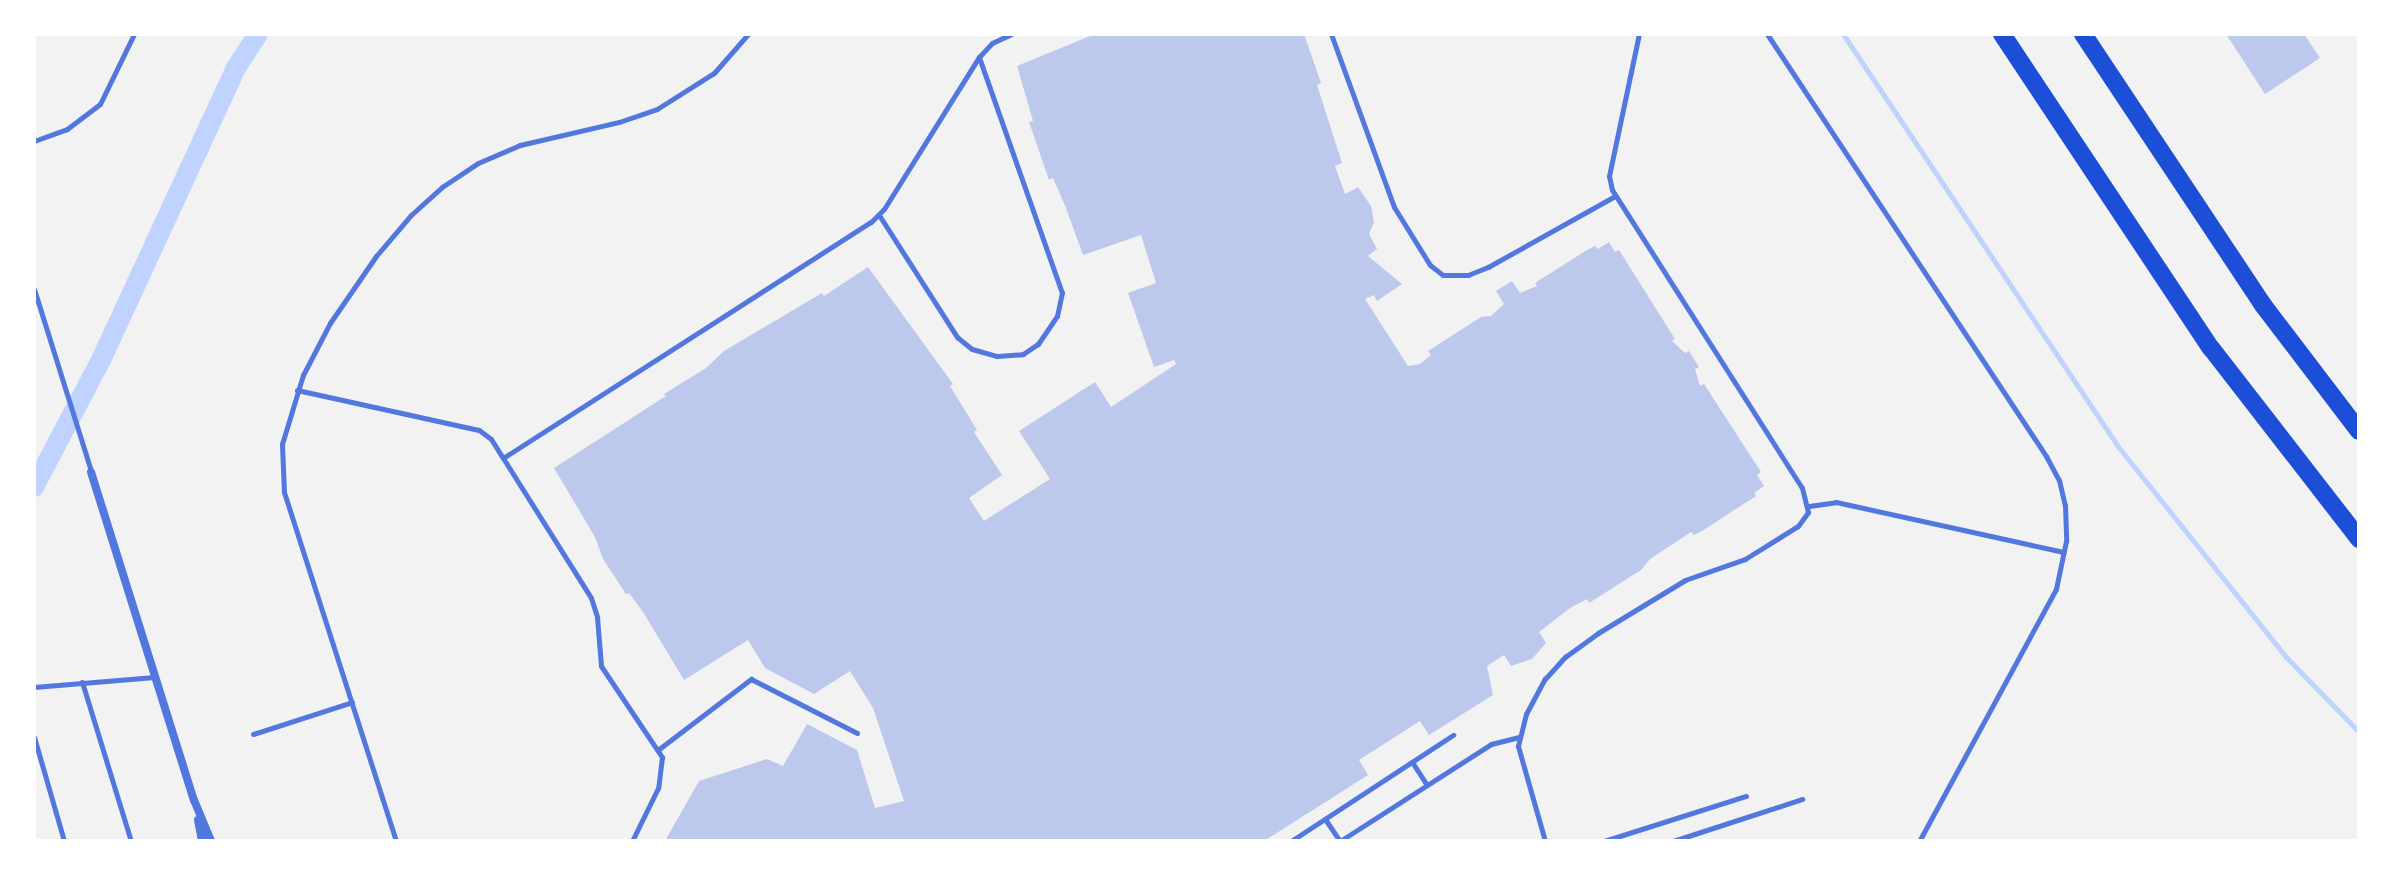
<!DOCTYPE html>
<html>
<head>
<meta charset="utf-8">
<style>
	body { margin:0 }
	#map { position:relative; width:2393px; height:875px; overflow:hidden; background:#f2f2f2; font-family:"Fira Sans",sans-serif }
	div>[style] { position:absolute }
	.stream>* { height:5px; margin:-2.5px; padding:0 2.5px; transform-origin:2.5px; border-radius:2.5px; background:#bfd3fe }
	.canal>* { height:20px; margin:-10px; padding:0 10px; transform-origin:10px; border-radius:10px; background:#bfd3fe }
	.building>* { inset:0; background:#bdc9ec }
	.service>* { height:5px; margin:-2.5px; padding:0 2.5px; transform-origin:2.5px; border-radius:2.5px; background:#5277de }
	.minor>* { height:8px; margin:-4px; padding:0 4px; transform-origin:4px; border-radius:4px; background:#5277de }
	.motorway>* { height:18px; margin:-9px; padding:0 9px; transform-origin:9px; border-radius:9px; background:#1d4ed8 }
	span { translate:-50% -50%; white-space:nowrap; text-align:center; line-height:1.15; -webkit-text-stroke:8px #fff; paint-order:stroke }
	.frame { position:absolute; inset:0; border:36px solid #fff; pointer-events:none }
</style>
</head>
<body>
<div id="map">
	<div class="stream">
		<div style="left:1843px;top:34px;width:493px;rotate:56.3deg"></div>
		<div style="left:2116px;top:444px;width:273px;rotate:51.4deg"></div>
		<div style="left:2286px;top:657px;width:105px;rotate:45.8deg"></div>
	</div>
	<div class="canal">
		<div style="left:34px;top:487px;width:144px;rotate:-62.2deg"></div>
		<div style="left:101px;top:360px;width:322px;rotate:-65.2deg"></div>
		<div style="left:236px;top:68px;width:40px;rotate:-57.1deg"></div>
	</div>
	<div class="building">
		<div style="clip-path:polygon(1095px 34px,1304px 34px,1321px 83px,1317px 85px,1342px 163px,1335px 166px,1345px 194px,1358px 187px,1371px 206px,1374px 222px,1369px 234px,1377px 249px,1368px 256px,1402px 284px,1377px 301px,1374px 295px,1365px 299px,1408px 366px,1420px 364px,1431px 355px,1428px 351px,1481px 317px,1491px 316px,1504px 304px,1496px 291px,1512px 281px,1520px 293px,1537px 286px,1535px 283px,1587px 250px,1595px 246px,1598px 249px,1609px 242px,1615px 252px,1619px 250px,1675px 339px,1672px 341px,1685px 353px,1689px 351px,1699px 367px,1695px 369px,1700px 386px,1704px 384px,1761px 472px,1757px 475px,1764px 486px,1754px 493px,1756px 496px,1702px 531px,1694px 535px,1691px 532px,1650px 559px,1641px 570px,1589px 603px,1587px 599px,1570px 608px,1539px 632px,1546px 643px,1532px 659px,1511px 666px,1504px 655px,1487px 666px,1493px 695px,1429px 735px,1420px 721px,1359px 760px,1368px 775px,1264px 841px,665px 841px,699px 781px,767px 759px,783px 766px,807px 724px,857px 750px,875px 808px,904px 801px,873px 708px,850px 671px,814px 694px,765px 668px,748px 640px,684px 680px,643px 612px,629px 593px,626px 594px,603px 559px,595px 537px,554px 468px,666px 396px,664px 394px,706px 368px,724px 351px,822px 293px,824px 296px,868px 267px,953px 384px,950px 386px,977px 430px,974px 432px,1002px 475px,969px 498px,984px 521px,1050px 479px,1019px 431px,1095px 382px,1111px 407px,1176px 364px,1174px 360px,1154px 367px,1128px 293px,1156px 283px,1141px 235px,1083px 255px,1066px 208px,1053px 178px,1049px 180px,1029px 122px,1033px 121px,1017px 66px)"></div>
		<div style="clip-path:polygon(2226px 34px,2304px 34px,2320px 58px,2265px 94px)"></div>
	</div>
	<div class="service">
		<div style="left:1331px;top:34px;width:184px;rotate:70deg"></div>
		<div style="left:1394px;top:207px;width:68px;rotate:58.2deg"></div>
		<div style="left:1430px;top:265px;width:16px;rotate:38deg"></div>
		<div style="left:1443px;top:275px;width:25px"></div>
		<div style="left:1468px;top:275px;width:22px;rotate:-22deg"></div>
		<div style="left:1488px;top:267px;width:145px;rotate:-29.2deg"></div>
		<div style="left:1767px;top:34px;width:506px;rotate:56.53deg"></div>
		<div style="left:2046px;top:456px;width:27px;rotate:62deg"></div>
		<div style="left:2059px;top:480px;width:26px;rotate:77deg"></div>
		<div style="left:2065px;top:505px;width:36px;rotate:88deg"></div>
		<div style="left:2066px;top:541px;width:49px;rotate:101.8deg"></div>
		<div style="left:2056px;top:589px;width:287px;rotate:118.5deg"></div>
		<div style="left:34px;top:141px;width:35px;rotate:-20deg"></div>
		<div style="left:67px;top:129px;width:41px;rotate:-37.1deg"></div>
		<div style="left:100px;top:104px;width:78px;rotate:-64.1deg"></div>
		<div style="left:879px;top:215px;width:145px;rotate:57.4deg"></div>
		<div style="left:957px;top:337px;width:19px;rotate:39deg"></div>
		<div style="left:972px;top:349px;width:26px;rotate:16deg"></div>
		<div style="left:997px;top:356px;width:26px;rotate:-4deg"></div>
		<div style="left:1023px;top:354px;width:18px;rotate:-34deg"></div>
		<div style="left:1038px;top:344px;width:34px;rotate:-56deg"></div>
		<div style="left:1057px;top:316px;width:24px;rotate:-78deg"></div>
		<div style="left:1062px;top:293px;width:250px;rotate:-109.4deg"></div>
		<div style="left:34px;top:289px;width:191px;rotate:72.6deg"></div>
		<div style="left:297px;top:390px;width:186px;rotate:12.4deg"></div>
		<div style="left:479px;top:430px;width:15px;rotate:37deg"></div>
		<div style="left:491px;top:439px;width:22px;rotate:58deg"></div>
		<div style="left:503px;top:458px;width:437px;rotate:-32.7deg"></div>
		<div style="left:871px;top:222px;width:18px;rotate:-45deg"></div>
		<div style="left:884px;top:209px;width:179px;rotate:-58deg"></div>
		<div style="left:979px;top:57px;width:19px;rotate:-47deg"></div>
		<div style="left:992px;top:43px;width:21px;rotate:-25deg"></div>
		<div style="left:503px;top:458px;width:165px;rotate:57.8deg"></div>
		<div style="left:591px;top:598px;width:20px;rotate:72deg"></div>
		<div style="left:597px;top:617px;width:49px;rotate:85.3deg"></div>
		<div style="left:601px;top:666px;width:110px;rotate:56.2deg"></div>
		<div style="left:662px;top:757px;width:31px;rotate:97deg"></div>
		<div style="left:658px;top:788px;width:59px;rotate:116.1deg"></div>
		<div style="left:1809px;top:506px;width:27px;rotate:-8deg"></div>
		<div style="left:1836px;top:502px;width:233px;rotate:12.4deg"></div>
		<div style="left:82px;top:682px;width:166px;rotate:72.9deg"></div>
		<div style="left:34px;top:687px;width:121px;rotate:-4.7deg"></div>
		<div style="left:253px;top:734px;width:104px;rotate:-17.9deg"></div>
		<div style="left:34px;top:737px;width:108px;rotate:73.9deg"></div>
		<div style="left:659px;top:749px;width:116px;rotate:-37.3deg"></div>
		<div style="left:751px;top:679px;width:119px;rotate:27deg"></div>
		<div style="left:1412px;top:762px;width:27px;rotate:57deg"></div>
		<div style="left:1325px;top:819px;width:27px;rotate:56deg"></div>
		<div style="left:396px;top:841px;width:367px;rotate:-107.8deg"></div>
		<div style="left:284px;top:492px;width:48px;rotate:-92.4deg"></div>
		<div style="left:282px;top:444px;width:72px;rotate:-73.1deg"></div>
		<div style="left:303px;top:375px;width:59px;rotate:-62.6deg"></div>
		<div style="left:330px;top:323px;width:81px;rotate:-55.5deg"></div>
		<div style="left:376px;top:256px;width:54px;rotate:-49.5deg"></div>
		<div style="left:411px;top:215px;width:42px;rotate:-42.1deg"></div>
		<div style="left:442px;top:187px;width:43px;rotate:-33.7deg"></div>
		<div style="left:478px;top:163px;width:46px;rotate:-23.2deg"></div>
		<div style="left:520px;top:145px;width:102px;rotate:-13.1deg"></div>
		<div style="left:619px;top:122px;width:40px;rotate:-18.9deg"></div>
		<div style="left:657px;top:109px;width:67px;rotate:-32.3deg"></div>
		<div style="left:714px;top:73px;width:52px;rotate:-48.9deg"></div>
		<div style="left:1291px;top:841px;width:194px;rotate:-33.2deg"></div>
		<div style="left:1340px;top:841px;width:179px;rotate:-32.7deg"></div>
		<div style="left:1491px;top:744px;width:29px;rotate:-14deg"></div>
		<div style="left:1545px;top:841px;width:99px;rotate:-105.9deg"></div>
		<div style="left:1518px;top:746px;width:33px;rotate:-76deg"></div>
		<div style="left:1526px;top:714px;width:40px;rotate:-62deg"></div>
		<div style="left:1545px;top:679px;width:30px;rotate:-48deg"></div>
		<div style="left:1565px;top:657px;width:41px;rotate:-36deg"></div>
		<div style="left:1598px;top:633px;width:102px;rotate:-31.3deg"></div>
		<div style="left:1685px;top:580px;width:64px;rotate:-19.3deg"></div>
		<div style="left:1745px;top:559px;width:62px;rotate:-31.9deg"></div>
		<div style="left:1798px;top:526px;width:17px;rotate:-54deg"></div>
		<div style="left:1808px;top:512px;width:25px;rotate:-104deg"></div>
		<div style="left:1802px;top:488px;width:353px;rotate:-122.5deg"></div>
		<div style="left:1612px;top:190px;width:14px;rotate:-102deg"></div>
		<div style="left:1609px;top:176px;width:145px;rotate:-78.1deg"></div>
		<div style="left:1604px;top:841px;width:149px;rotate:-17.6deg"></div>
		<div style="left:1673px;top:841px;width:136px;rotate:-18deg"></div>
	</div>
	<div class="minor">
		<div style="left:91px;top:472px;width:344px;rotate:72.6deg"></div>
		<div style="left:194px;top:800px;width:44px;rotate:67.5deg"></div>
		<div style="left:198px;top:820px;width:21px;rotate:79deg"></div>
	</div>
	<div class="motorway">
		<div style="left:2002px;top:34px;width:377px;rotate:56.4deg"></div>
		<div style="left:2211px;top:348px;width:242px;rotate:52.2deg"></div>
		<div style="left:2083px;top:34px;width:325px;rotate:56.4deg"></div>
		<div style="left:2263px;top:305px;width:158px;rotate:52.7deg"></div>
	</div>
	<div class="frame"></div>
</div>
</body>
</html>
